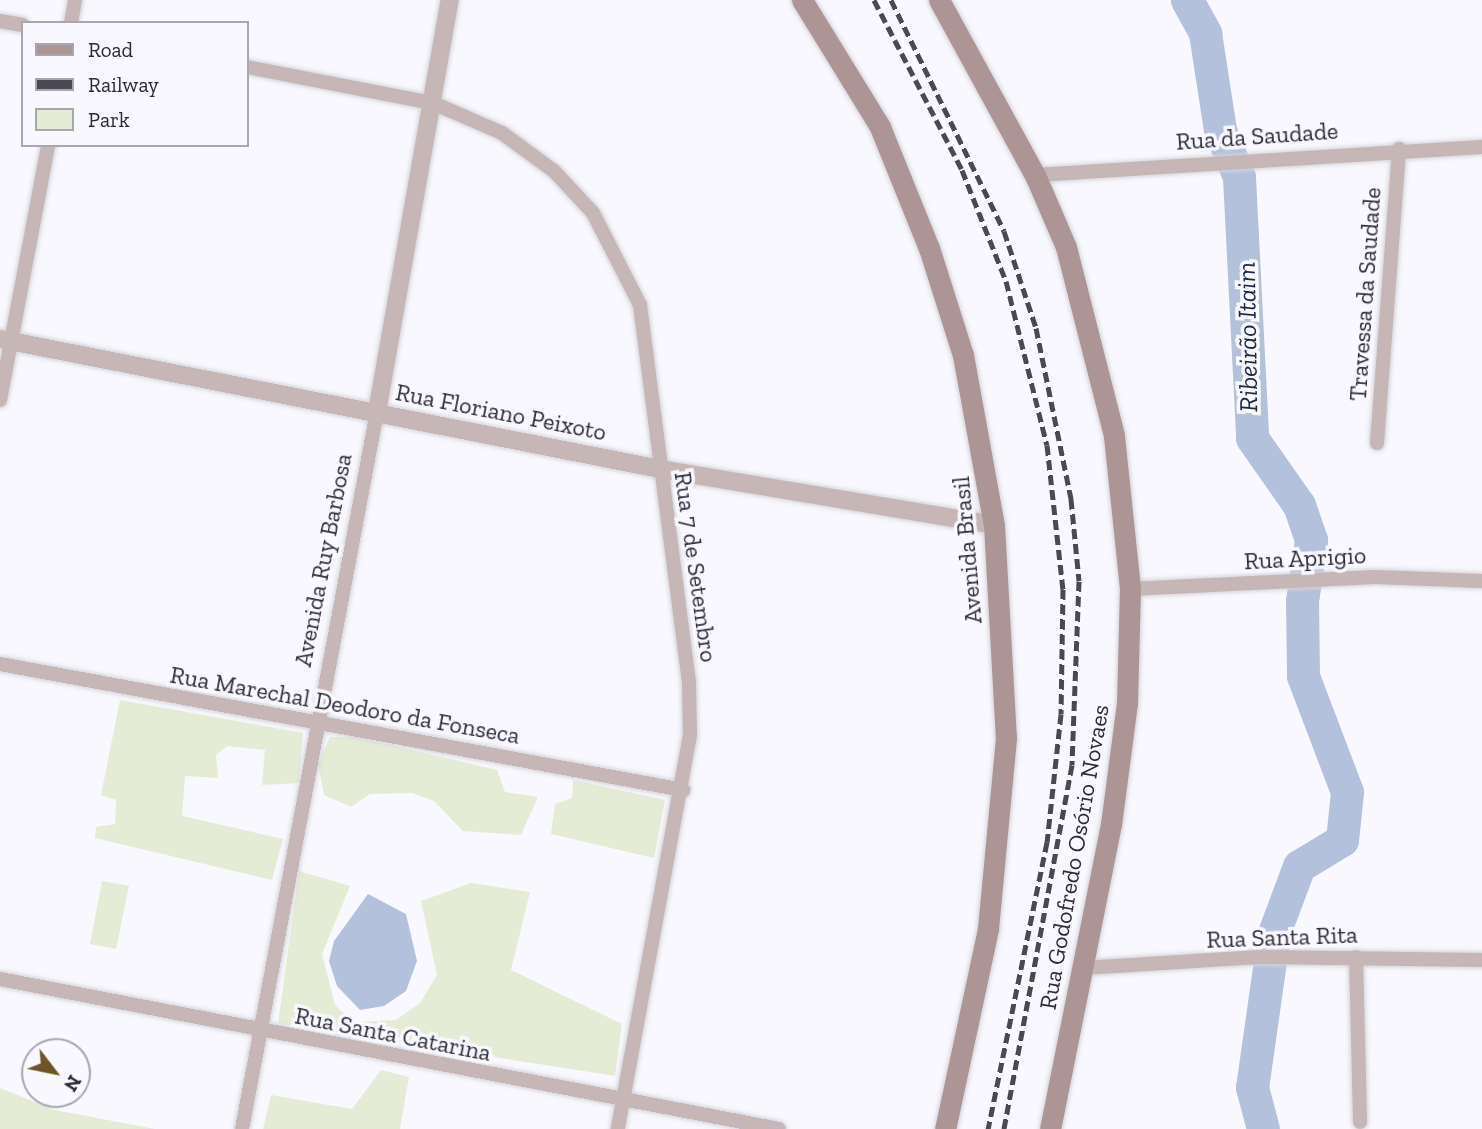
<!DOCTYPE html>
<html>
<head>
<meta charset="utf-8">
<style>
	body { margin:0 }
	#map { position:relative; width:1482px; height:1129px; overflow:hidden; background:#f9f8fe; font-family:"Zilla Slab",serif }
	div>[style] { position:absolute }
	.green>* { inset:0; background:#e4ecd6 }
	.water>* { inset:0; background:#b4c1dc }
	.river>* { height:33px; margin:-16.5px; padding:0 16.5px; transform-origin:16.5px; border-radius:16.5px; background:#b4c1dc }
	.roads { filter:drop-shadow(0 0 2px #d4d3da) drop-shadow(0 0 2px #d4d3da) }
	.minor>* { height:14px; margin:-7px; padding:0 7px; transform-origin:7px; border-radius:7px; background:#c6b6b6 }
	.tertiary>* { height:18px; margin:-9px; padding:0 9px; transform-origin:9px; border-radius:9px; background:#c6b6b6 }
	.secondary>* { height:21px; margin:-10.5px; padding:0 10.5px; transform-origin:10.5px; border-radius:10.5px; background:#ad9595 }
	.rail>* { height:5px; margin-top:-2.5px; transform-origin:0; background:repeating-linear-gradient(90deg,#4b4853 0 10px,transparent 0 15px) }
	span { translate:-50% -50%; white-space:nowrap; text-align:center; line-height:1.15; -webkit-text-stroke:7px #f9f8fe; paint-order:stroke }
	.street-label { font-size:24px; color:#2e2b37 }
	.water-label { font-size:26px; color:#19294e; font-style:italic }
	.legend { position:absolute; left:21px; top:21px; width:228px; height:126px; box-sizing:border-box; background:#f9f8fe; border:2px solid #a8a6ae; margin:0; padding:9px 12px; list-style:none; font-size:21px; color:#2e2b37 }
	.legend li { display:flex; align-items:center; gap:14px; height:35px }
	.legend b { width:35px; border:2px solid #a8a6ae }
	.north { position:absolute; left:21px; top:1038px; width:70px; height:70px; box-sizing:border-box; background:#f9f8fe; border:2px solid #a8a6ae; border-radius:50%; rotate:122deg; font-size:19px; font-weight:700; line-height:28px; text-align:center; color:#2e2b37 }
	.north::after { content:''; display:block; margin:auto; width:24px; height:32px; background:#6d5525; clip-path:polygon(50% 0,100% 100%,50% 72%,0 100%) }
</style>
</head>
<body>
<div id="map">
	<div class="green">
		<div style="clip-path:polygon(120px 700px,303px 733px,299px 783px,262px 785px,265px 750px,227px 746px,216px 755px,218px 778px,185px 776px,182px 816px,283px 839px,272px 880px,95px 838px,96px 827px,115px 824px,116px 800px,101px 795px)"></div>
		<div style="clip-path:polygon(330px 737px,357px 737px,497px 770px,505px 792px,538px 797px,521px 835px,463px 831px,434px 801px,412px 793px,370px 794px,351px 807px,324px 795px,318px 764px)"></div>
		<div style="clip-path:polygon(573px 780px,665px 800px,654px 858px,551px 834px,555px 804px,572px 798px)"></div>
		<div style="clip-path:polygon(299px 871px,350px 886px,322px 954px,335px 1005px,353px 1022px,396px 1020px,420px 1003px,437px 975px,421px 901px,471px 883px,530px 892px,511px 970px,622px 1024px,615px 1076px,278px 1023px)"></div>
		<div style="clip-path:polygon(102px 881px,129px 886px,116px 949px,90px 944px)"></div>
		<div style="clip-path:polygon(381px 1070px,409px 1077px,400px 1129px,263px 1129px,271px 1095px,352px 1109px)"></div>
		<div style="clip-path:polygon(0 1088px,55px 1110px,155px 1129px,0 1129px)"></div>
	</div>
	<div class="water">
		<div style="clip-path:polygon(368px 894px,406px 914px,417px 961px,406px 991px,384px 1006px,360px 1010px,337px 986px,329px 961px,334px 941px)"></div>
	</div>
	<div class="river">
		<div style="left:1187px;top:0;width:38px;rotate:61deg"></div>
		<div style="left:1205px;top:33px;width:98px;rotate:81.2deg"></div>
		<div style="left:1220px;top:130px;width:51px;rotate:68deg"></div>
		<div style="left:1239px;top:177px;width:261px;rotate:87.1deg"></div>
		<div style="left:1252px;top:438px;width:82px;rotate:55deg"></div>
		<div style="left:1299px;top:505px;width:37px;rotate:71deg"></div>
		<div style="left:1311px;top:540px;width:62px;rotate:98.4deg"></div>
		<div style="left:1302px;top:601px;width:75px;rotate:89.2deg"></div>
		<div style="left:1303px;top:676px;width:124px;rotate:69.2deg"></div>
		<div style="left:1347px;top:792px;width:48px;rotate:95.9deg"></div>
		<div style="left:1342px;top:840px;width:50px;rotate:148.8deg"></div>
		<div style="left:1299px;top:866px;width:72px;rotate:110.5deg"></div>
		<div style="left:1274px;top:933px;width:156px;rotate:98.1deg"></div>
		<div style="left:1252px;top:1087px;width:43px;rotate:75.3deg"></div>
	</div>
	<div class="roads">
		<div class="minor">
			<div style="left:0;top:21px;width:23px;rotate:10deg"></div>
			<div style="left:71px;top:23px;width:23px;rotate:-80deg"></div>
			<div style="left:247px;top:67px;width:189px;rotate:11deg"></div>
			<div style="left:433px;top:103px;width:75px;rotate:23.5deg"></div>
			<div style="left:502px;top:133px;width:64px;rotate:36.2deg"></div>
			<div style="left:554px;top:171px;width:57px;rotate:47.1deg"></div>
			<div style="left:593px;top:213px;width:103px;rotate:62.9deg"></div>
			<div style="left:640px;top:305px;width:382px;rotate:82.6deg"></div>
			<div style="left:689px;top:684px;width:51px;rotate:88.9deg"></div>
			<div style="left:690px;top:735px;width:401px;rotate:100.4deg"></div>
			<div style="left:1035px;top:175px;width:448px;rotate:-3.6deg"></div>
			<div style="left:0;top:400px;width:259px;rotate:-79.3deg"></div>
			<div style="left:1377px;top:443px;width:295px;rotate:-85.7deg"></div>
			<div style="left:1130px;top:589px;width:245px;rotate:-2.8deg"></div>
			<div style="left:1375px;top:577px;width:107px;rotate:2.1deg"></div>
			<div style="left:0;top:664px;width:695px;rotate:10.45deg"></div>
			<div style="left:1356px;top:957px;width:165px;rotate:88.6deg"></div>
			<div style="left:1083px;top:968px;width:176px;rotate:-3.6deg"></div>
			<div style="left:1259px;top:957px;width:223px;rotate:0.8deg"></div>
			<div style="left:0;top:979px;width:793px;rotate:10.9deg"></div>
			<div style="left:242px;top:1129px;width:730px;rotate:-79.34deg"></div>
		</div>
		<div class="tertiary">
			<div style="left:0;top:339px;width:673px;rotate:11.14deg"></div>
			<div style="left:660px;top:469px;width:339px;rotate:9.5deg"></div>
			<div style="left:377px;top:412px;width:418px;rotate:-80deg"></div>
		</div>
		<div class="secondary">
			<div style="left:802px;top:0;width:149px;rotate:58.4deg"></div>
			<div style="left:880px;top:127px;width:131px;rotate:68deg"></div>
			<div style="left:929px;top:248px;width:112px;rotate:72.4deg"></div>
			<div style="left:963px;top:355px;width:173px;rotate:79.7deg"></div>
			<div style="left:994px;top:525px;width:213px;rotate:86.8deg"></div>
			<div style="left:1006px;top:738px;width:192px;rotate:95.4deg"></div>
			<div style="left:988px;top:929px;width:205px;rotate:102.1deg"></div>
			<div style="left:939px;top:0;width:200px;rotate:61.3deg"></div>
			<div style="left:1035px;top:175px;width:78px;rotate:66.7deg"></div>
			<div style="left:1066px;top:247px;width:195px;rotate:75.7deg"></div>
			<div style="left:1114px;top:436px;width:154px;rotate:84deg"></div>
			<div style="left:1130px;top:589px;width:114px;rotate:91.5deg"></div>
			<div style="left:1127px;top:703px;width:122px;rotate:97.5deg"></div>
			<div style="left:1111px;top:824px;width:311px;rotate:101.3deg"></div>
		</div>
	</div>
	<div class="rail">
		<div style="left:874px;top:0;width:191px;rotate:62.6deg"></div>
		<div style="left:962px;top:170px;width:119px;rotate:68.4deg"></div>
		<div style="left:1006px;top:281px;width:169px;rotate:76deg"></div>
		<div style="left:1047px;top:445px;width:145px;rotate:83.7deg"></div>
		<div style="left:1063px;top:589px;width:125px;rotate:90.9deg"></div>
		<div style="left:1061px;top:714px;width:129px;rotate:96.2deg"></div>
		<div style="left:1047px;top:842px;width:293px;rotate:101.6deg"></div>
		<div style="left:891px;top:0;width:257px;rotate:63.9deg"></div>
		<div style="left:1004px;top:231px;width:102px;rotate:71.7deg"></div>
		<div style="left:1036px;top:328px;width:175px;rotate:78.4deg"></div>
		<div style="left:1071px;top:499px;width:82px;rotate:84.4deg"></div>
		<div style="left:1079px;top:581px;width:184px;rotate:92.2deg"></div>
		<div style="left:1072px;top:765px;width:370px;rotate:100.6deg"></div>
	</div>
	<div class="street-label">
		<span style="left:1257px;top:136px;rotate:-4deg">Rua da Saudade</span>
		<span style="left:1365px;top:294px;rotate:-86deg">Travessa da Saudade</span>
		<span style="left:501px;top:412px;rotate:11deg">Rua Floriano Peixoto</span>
		<span style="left:967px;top:550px;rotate:-95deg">Avenida Brasil</span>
		<span style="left:1305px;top:558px;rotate:-3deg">Rua Aprigio</span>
		<span style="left:323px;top:560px;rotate:-79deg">Avenida Ruy Barbosa</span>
		<span style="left:696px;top:567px;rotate:82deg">Rua 7 de Setembro</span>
		<span style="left:345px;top:705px;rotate:10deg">Rua Marechal Deodoro da Fonseca</span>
		<span style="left:1074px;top:857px;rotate:-80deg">Rua Godofredo Osório Novaes</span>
		<span style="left:1282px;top:937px;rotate:-2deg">Rua Santa Rita</span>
		<span style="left:393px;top:1034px;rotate:11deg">Rua Santa Catarina</span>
	</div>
	<div class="water-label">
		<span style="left:1248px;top:337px;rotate:-91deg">Ribeirão Itaim</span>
	</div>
	<ul class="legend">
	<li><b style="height:9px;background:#ad9595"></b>Road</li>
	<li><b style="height:9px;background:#4b4853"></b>Railway</li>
	<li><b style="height:19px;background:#e4ecd6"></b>Park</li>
	</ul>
	<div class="north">N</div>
</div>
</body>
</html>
